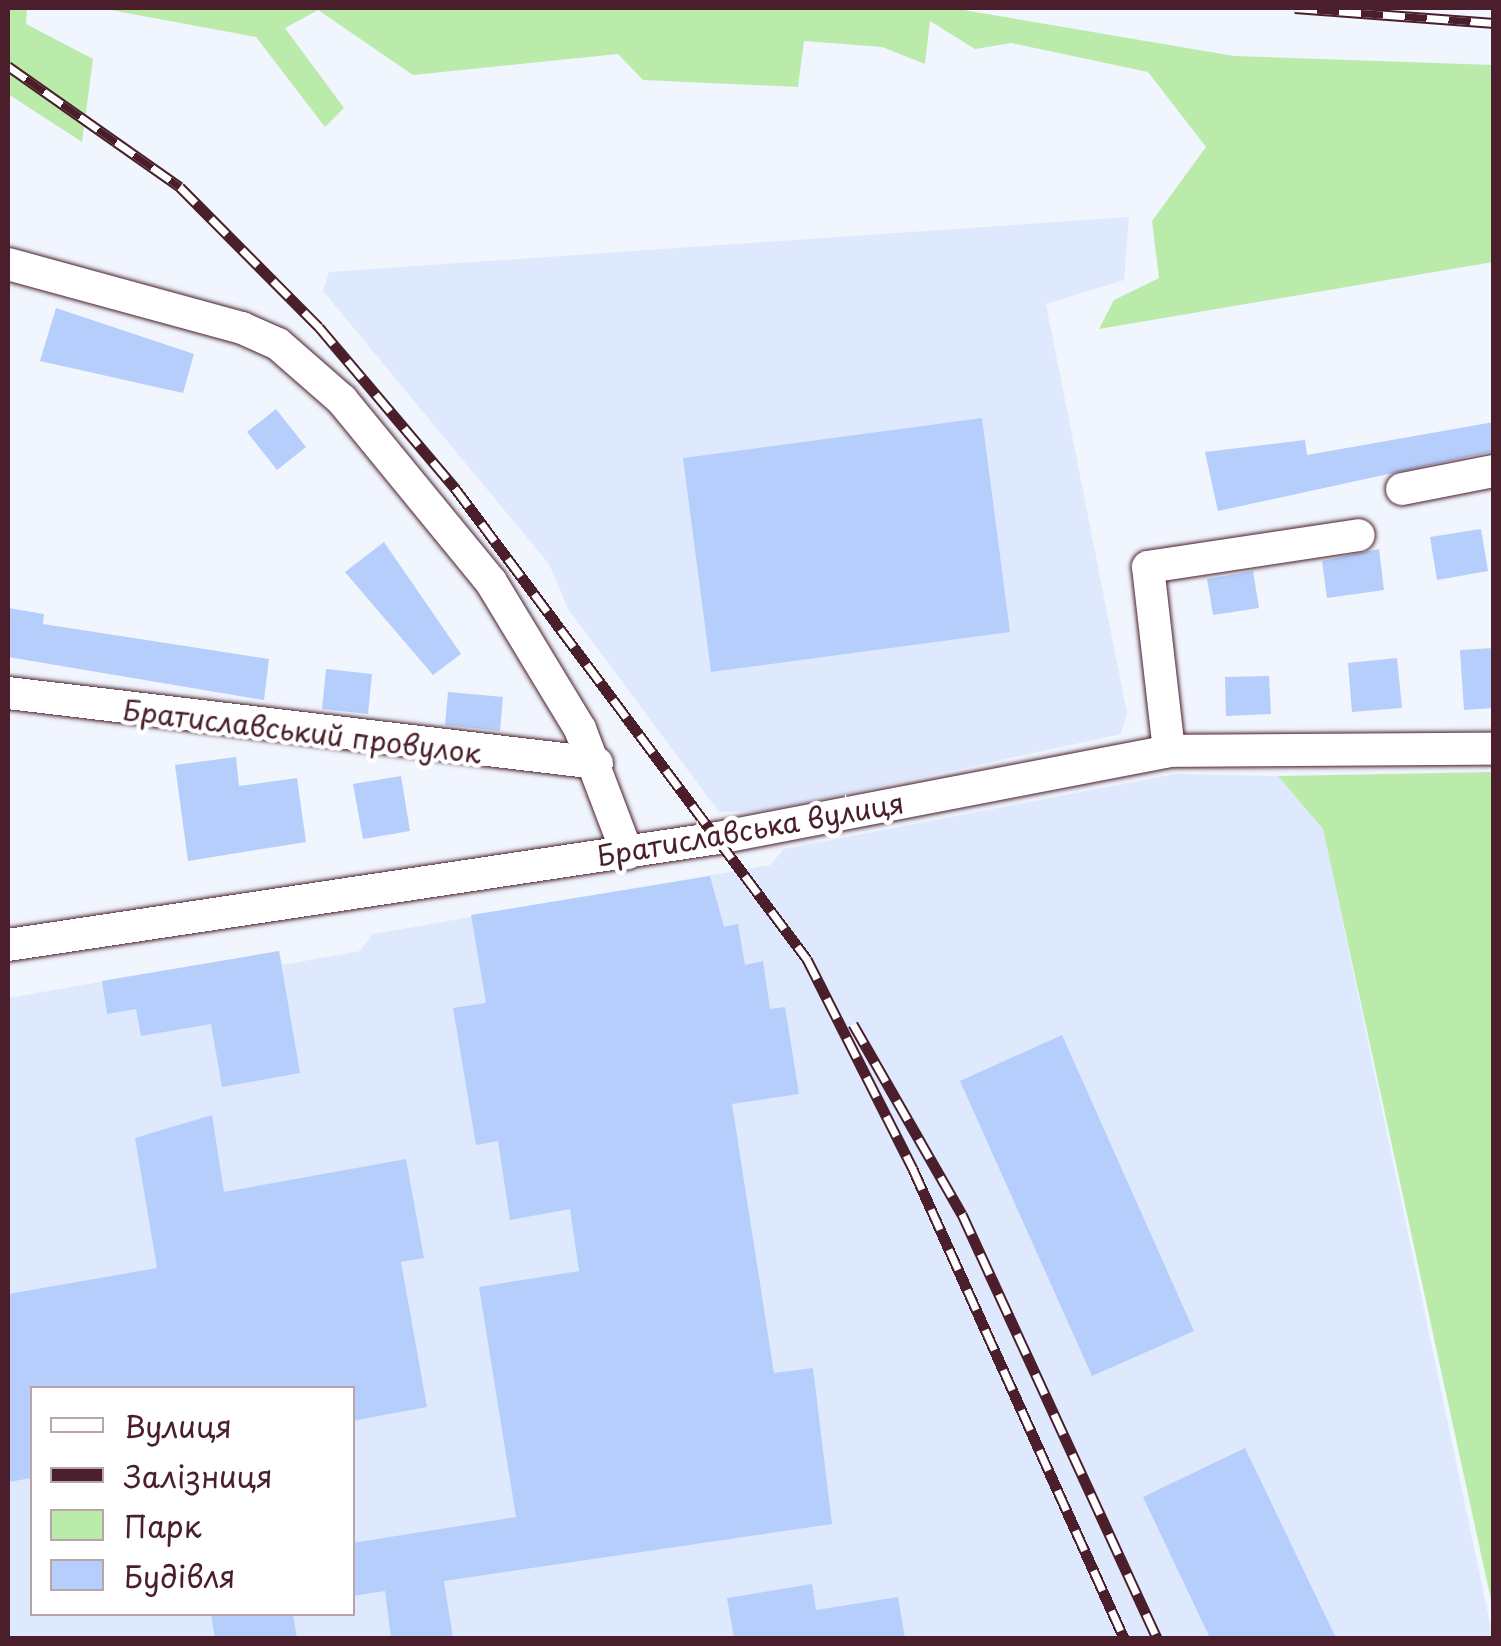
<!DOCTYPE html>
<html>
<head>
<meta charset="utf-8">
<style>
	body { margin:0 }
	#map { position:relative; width:1501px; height:1646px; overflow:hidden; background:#f0f5fe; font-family:"Playpen Sans",sans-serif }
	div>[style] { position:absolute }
	.built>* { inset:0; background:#dfe9fd }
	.green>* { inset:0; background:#bbebab }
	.building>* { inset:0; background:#b6cefc }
	.roads { filter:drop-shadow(0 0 2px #4a1f2b) drop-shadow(0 0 2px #4a1f2b) }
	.minor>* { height:32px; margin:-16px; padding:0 16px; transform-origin:16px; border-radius:16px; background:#fff }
	.rail>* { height:11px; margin-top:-5.5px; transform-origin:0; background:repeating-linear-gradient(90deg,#fff 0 22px,#4a1f2b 0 44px); box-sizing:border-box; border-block:2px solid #4a1f2b }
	span { translate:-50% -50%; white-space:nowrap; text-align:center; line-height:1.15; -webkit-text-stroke:9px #fff; paint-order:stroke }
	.street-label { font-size:28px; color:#4a1f2b }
	.frame { position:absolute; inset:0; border:10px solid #4a1f2b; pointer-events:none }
	.legend { position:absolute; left:30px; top:1386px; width:325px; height:230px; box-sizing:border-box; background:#fff; border:2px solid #b7a5aa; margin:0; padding:12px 18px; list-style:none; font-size:30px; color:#4a1f2b }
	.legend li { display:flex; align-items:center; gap:20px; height:50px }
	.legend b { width:50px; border:2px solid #b7a5aa }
</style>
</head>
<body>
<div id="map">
	<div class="built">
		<div style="clip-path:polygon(1129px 217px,1124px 280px,1046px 304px,1127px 713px,1121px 734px,765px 811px,719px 812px,568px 609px,549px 564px,323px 291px,329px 272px)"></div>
		<div style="clip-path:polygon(evenodd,1176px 774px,1278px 776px,1323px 828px,1493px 1638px,8px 1638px,8px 998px,279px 951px,282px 965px,360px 951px,373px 934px,770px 865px,784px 849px,1176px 774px,32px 1388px,352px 1388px,352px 1614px,32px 1614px,32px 1388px)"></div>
	</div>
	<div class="green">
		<div style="clip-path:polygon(8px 8px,27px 8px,26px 24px,93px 59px,82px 142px,8px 94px)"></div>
		<div style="clip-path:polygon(100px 8px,952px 8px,1234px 56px,1493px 65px,1493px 262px,1099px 329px,1114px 300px,1159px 278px,1152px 221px,1206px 147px,1148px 72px,1011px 43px,975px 49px,930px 21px,925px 64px,882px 47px,804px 41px,798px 87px,643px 80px,618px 54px,413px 75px,318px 10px,285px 28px,344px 108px,325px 127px,256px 37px)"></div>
		<div style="clip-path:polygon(1493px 772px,1494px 772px,1493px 1609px,1323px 829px,1278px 776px)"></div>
	</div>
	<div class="building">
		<div style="clip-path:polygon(56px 308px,194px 354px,183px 393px,40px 361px)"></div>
		<div style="clip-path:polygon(276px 409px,306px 447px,277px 470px,247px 432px)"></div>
		<div style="clip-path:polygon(982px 418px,1010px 632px,711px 672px,683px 458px)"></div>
		<div style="clip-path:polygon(1494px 422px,1494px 451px,1218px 511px,1205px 452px,1305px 440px,1307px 455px)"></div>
		<div style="clip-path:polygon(1481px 529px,1488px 571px,1437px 580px,1430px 537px)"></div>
		<div style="clip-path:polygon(384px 542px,461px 654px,433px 675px,345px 572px)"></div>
		<div style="clip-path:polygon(1379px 549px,1384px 590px,1327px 598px,1322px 561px)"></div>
		<div style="clip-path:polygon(1253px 571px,1259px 608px,1213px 615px,1207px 579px)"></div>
		<div style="clip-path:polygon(8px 608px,44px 614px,43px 624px,269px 659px,264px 700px,8px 657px)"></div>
		<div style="clip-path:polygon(1494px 648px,1494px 708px,1464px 710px,1460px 650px)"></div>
		<div style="clip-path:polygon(1397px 658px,1402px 708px,1352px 712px,1348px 663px)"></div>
		<div style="clip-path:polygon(326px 669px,372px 674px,368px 714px,322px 709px)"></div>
		<div style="clip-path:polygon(1269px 676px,1271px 714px,1226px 716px,1225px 677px)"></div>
		<div style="clip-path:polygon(448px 692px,503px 697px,500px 731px,445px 725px)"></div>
		<div style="clip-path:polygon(236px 757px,239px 786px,297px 778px,306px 842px,188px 861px,175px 765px)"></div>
		<div style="clip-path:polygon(401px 776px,410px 831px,363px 839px,353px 784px)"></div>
		<div style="clip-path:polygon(710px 876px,724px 927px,738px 924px,745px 965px,763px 961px,770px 1009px,785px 1007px,799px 1094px,732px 1104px,774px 1373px,813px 1368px,832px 1524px,444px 1581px,453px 1638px,391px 1638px,385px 1591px,352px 1596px,352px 1543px,516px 1517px,479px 1287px,579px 1271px,570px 1209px,510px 1220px,498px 1141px,476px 1145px,453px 1008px,486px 1003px,471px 915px)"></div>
		<div style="clip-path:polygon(279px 951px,300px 1073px,222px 1087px,211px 1024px,141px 1036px,136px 1009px,107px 1014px,102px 981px)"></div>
		<div style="clip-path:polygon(1062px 1035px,1194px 1331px,1092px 1376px,960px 1081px)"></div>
		<div style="clip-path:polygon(212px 1115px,224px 1192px,406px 1159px,424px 1258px,401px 1262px,427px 1407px,352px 1421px,352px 1388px,32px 1388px,32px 1478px,8px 1482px,8px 1294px,157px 1268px,135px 1138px)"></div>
		<div style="clip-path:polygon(1245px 1448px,1336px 1638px,1210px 1638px,1143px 1497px)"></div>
		<div style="clip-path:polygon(812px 1584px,816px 1610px,898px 1597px,905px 1638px,734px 1638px,727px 1598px)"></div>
		<div style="clip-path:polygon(211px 1614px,293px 1614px,297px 1638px,215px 1638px)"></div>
	</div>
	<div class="roads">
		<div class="minor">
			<div style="left:8px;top:264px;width:243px;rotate:15.3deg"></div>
			<div style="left:242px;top:328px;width:39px;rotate:24deg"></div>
			<div style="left:278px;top:344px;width:85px;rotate:41.2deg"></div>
			<div style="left:342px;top:400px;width:235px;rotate:50.7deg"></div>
			<div style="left:491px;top:582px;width:172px;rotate:58.8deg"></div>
			<div style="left:580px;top:729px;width:133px;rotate:69.2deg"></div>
			<div style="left:1402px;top:489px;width:94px;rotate:-11.1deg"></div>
			<div style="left:8px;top:693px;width:593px;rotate:6.78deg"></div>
			<div style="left:1169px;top:751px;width:185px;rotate:-96.5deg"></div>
			<div style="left:1148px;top:567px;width:213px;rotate:-8.6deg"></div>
			<div style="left:8px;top:945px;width:718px;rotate:-8.57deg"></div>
			<div style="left:718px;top:838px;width:459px;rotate:-10.9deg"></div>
			<div style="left:1169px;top:751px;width:325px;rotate:-0.4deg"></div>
		</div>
	</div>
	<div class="rail">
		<div style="left:1295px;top:8px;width:200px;rotate:4.3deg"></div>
		<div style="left:8px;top:66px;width:210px;rotate:35.1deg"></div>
		<div style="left:180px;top:187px;width:197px;rotate:45.2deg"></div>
		<div style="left:319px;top:327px;width:211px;rotate:49.8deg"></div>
		<div style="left:455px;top:488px;width:588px;rotate:53.23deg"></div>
		<div style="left:807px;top:959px;width:235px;rotate:63.2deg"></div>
		<div style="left:913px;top:1169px;width:514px;rotate:65.78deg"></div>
		<div style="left:853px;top:1024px;width:219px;rotate:60.2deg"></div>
		<div style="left:962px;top:1214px;width:467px;rotate:65.3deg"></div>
	</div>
	<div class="street-label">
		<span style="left:302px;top:731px;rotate:7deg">Братиславський провулок</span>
		<span style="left:750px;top:829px;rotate:-10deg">Братиславська вулиця</span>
	</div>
	<div class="frame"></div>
	<ul class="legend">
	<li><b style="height:12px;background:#fff"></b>Вулиця</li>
	<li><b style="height:12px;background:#4a1f2b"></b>Залізниця</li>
	<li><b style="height:28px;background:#bbebab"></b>Парк</li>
	<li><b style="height:28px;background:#b6cefc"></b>Будівля</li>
	</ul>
</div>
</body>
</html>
